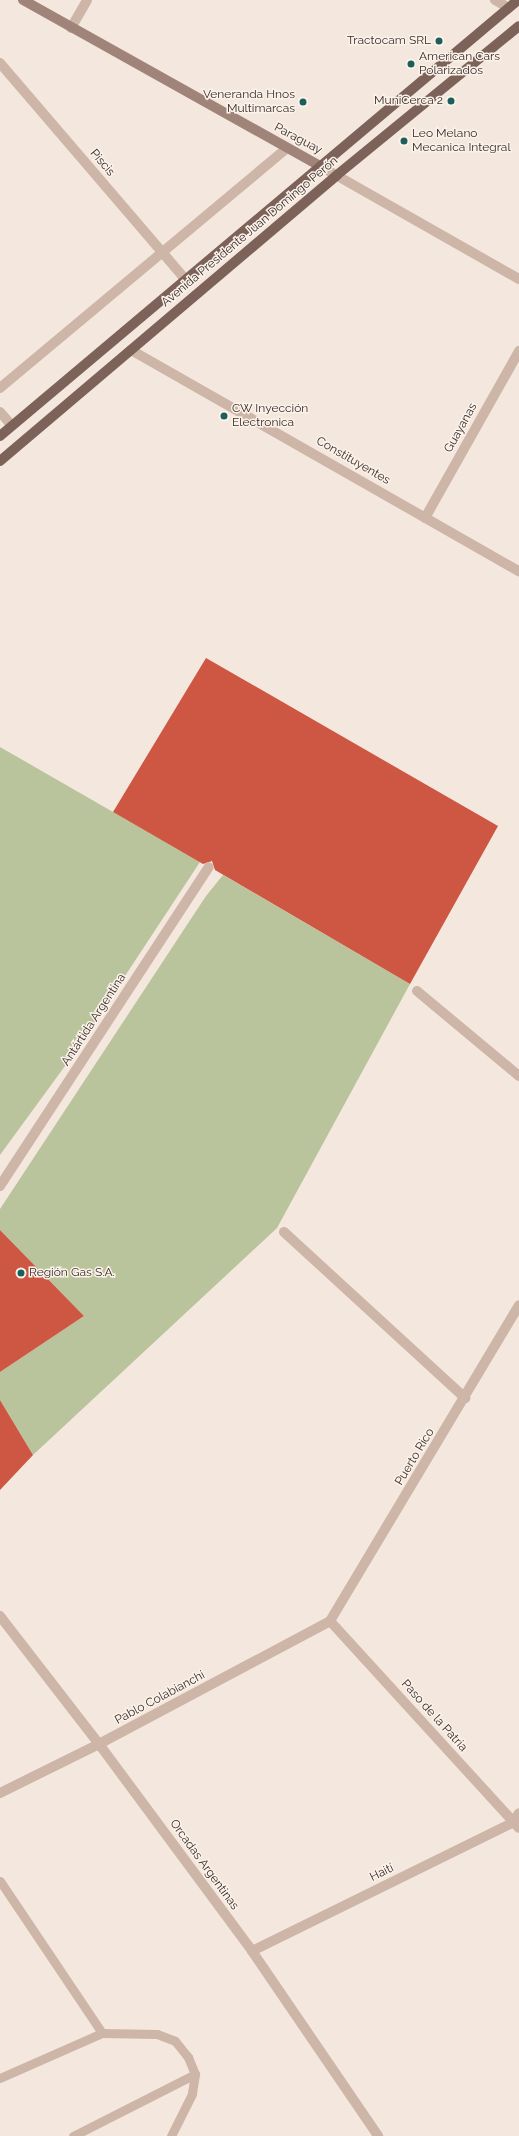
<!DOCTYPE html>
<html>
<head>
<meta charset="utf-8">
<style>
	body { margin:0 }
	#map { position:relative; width:519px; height:2136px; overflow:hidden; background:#f4e7dd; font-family:Raleway,sans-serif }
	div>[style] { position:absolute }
	.green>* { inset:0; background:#bac49c }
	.building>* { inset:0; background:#cd5742 }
	.service>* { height:9px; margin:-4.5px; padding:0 4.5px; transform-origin:4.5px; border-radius:4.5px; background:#cdb6a8 }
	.minor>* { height:10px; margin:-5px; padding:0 5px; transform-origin:5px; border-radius:5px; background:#cdb6a8 }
	.secondary>* { height:10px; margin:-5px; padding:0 5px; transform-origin:5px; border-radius:5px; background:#a18479 }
	.primary>* { height:10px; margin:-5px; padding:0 5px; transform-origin:5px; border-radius:5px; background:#7c6259 }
	.dots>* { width:11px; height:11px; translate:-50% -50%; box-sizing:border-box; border:2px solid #fbf2ea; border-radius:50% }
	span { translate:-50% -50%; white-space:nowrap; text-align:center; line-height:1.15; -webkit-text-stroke:3px #fbf2ea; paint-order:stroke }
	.poi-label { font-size:12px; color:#392c29 }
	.right { translate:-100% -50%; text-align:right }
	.left { translate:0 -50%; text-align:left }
	.street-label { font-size:12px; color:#392c29 }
</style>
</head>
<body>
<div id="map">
	<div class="green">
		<div style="clip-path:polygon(0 747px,200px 862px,73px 1055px,0 1155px)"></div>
		<div style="clip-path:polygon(223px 875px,410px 984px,277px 1228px,33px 1455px,0 1400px,0 1372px,84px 1316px,0 1230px,0 1209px,206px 896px)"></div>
	</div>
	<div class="building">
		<div style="clip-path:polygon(206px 658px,498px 826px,410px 984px,215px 870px,212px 861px,203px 864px,113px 812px)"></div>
		<div style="clip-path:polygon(0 1230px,84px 1316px,0 1372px)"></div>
		<div style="clip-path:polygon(0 1400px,33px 1455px,0 1490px)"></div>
	</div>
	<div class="service">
		<div style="left:0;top:1881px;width:183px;rotate:56.1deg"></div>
		<div style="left:102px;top:2033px;width:55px;rotate:1deg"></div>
		<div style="left:157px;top:2034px;width:19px;rotate:21deg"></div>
		<div style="left:175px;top:2041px;width:21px;rotate:51deg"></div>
		<div style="left:188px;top:2057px;width:18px;rotate:68deg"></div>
		<div style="left:195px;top:2074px;width:20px;rotate:99deg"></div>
		<div style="left:192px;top:2094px;width:47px;rotate:116.6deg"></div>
		<div style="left:0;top:2078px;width:111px;rotate:-23.8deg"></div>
		<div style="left:73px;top:2136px;width:137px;rotate:-26.9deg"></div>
	</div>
	<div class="minor">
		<div style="left:495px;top:0;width:16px;rotate:30deg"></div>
		<div style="left:71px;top:28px;width:32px;rotate:-60deg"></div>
		<div style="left:0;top:63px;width:284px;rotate:49.4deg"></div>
		<div style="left:320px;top:166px;width:229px;rotate:29.6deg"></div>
		<div style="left:131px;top:350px;width:447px;rotate:29.7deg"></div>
		<div style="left:0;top:388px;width:373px;rotate:-39.9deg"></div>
		<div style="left:0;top:412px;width:18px;rotate:49deg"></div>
		<div style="left:425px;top:518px;width:192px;rotate:-60.6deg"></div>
		<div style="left:417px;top:991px;width:133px;rotate:39.8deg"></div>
		<div style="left:0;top:1186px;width:381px;rotate:-56.8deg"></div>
		<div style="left:284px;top:1232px;width:246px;rotate:42.5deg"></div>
		<div style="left:0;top:1616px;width:162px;rotate:52.3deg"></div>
		<div style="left:99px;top:1744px;width:257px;rotate:53.5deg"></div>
		<div style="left:252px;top:1951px;width:224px;rotate:55.7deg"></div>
		<div style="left:330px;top:1621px;width:280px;rotate:47.6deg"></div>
		<div style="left:0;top:1793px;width:110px;rotate:-26.3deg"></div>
		<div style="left:99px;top:1744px;width:262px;rotate:-28deg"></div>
		<div style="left:330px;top:1621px;width:368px;rotate:-59.1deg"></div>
		<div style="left:252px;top:1951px;width:292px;rotate:-26.2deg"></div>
		<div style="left:514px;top:1822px;width:10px;rotate:-61deg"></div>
	</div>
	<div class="secondary">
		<div style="left:23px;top:0;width:340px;rotate:29.2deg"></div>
	</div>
	<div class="primary">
		<div style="left:0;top:436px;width:677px;rotate:-40.09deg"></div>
		<div style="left:0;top:461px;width:442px;rotate:-40.3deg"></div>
		<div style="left:337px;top:175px;width:235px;rotate:-39.3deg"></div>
	</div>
	<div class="dots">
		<div style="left:439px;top:41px;background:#1b5e5c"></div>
		<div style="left:411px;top:64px;background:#1b5e5c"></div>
		<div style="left:451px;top:101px;background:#1b5e5c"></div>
		<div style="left:303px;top:102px;background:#1b5e5c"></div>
		<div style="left:404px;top:141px;background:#1b5e5c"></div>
		<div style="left:224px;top:416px;background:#1b5e5c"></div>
		<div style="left:21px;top:1273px;background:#1b5e5c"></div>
	</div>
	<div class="poi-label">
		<span class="right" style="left:431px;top:41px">Tractocam SRL</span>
		<span class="left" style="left:419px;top:64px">American Cars<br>Polarizados</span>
		<span class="right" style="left:295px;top:102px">Veneranda Hnos<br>Multimarcas</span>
		<span class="right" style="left:443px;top:101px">MuniCerca 2</span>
		<span class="left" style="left:412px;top:141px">Leo Melano<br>Mecanica Integral</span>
		<span class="left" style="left:232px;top:416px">CW Inyección<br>Electronica</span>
		<span class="left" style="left:29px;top:1273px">Región Gas S.A.</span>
	</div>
	<div class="street-label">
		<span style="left:298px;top:139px;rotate:28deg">Paraguay</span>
		<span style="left:102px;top:163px;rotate:50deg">Piscis</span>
		<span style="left:250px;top:232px;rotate:-40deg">Avenida Presidente Juan Domingo Perón</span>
		<span style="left:461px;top:428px;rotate:-61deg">Guayanas</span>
		<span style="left:353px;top:461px;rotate:30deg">Constituyentes</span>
		<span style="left:94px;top:1020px;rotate:-57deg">Antártida Argentina</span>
		<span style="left:415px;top:1457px;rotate:-59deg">Puerto Rico</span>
		<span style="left:160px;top:1698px;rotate:-28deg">Pablo Colabianchi</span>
		<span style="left:434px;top:1716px;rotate:48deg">Paso de la Patria</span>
		<span style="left:204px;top:1865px;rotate:54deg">Orcadas Argentinas</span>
		<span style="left:382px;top:1873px;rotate:-26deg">Haití</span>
	</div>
</div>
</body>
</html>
